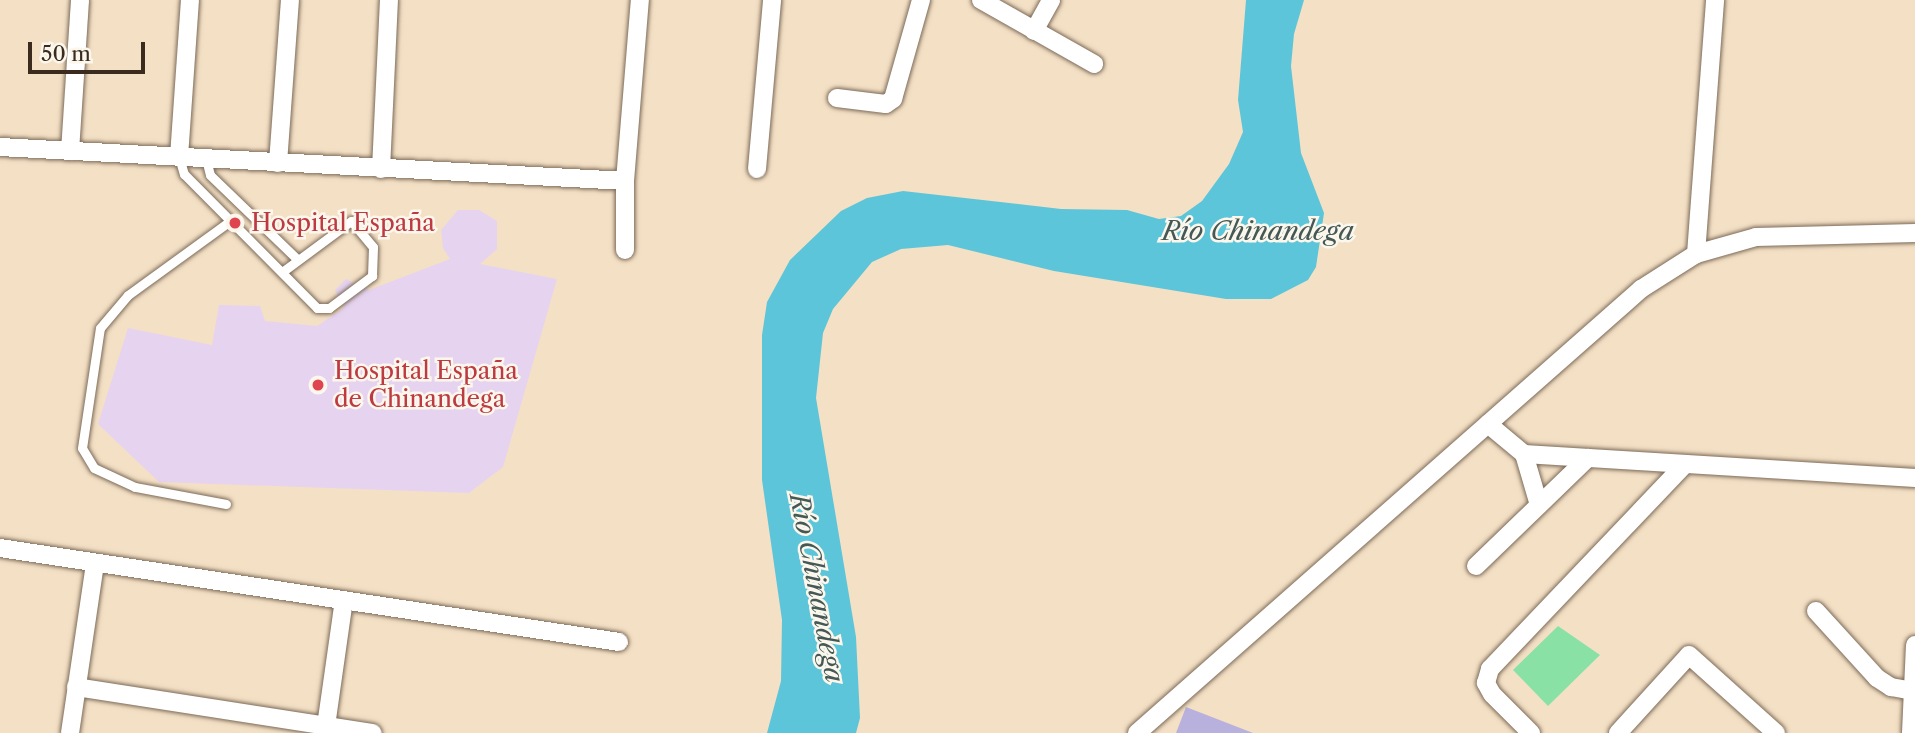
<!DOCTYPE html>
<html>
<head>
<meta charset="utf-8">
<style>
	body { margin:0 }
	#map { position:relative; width:1915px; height:733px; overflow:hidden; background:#f4e0c5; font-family:"Libre Caslon Text",serif }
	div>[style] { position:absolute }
	.built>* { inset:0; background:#e6d3f0 }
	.green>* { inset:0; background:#89e1a6 }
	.water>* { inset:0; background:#5dc5d9 }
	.building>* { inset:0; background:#b8b0dd }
	.roads { filter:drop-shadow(0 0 2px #7c6a58) drop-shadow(0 0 2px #7c6a58) }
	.service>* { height:9px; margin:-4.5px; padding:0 4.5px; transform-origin:4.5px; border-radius:4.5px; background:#fff }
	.minor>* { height:18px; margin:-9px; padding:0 9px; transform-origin:9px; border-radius:9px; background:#fff }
	.dots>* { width:19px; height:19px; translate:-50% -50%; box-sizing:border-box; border:4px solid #fbf7ec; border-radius:50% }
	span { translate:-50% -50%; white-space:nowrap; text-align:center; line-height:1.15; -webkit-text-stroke:5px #fbf7ec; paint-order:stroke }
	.health-label { font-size:24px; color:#be3a42 }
	.left { translate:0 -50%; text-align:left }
	.water-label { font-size:26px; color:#455856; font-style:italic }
	.scale { position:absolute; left:28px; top:42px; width:117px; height:32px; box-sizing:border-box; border:4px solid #3b2a1e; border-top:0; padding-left:9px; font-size:21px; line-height:24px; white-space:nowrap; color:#3b2a1e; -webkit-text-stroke:5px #fbf7ec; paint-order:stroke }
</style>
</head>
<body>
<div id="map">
	<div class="built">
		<div style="clip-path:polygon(458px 210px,479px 210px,497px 221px,497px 249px,480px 264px,557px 279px,503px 467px,469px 493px,159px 482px,98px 424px,128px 328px,212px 345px,219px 305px,260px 306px,265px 321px,317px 326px,344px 308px,335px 290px,346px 279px,369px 290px,450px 259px,443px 248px,441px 230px)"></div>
	</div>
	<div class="green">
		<div style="clip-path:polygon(1558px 626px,1600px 655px,1548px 706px,1513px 670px)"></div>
	</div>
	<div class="water">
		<div style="clip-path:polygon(1246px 0,1304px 0,1294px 34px,1291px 66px,1301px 153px,1324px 213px,1316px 267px,1308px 280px,1271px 299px,1226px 299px,1054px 271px,948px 245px,901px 249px,872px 262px,833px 309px,823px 333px,816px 398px,856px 637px,860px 718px,856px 733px,767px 733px,781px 681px,782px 620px,762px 480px,762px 335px,767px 302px,790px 260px,841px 211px,867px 198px,903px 191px,1061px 209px,1127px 210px,1159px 219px,1181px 216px,1202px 201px,1229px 164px,1243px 132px,1238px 100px)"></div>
	</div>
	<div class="building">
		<div style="clip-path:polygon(1186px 707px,1253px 733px,1176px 733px)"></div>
	</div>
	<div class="roads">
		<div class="service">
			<div style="left:179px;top:157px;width:18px;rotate:74deg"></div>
			<div style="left:184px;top:174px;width:189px;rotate:45.2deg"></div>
			<div style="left:317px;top:308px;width:12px"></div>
			<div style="left:329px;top:308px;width:54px;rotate:-36.7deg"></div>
			<div style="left:372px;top:276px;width:29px;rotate:-88deg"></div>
			<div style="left:373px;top:247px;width:34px;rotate:-130deg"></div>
			<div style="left:351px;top:221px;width:86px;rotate:143.5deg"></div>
			<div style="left:206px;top:159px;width:16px;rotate:76deg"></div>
			<div style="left:210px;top:175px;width:122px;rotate:44deg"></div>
			<div style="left:226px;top:504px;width:93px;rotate:-169.4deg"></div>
			<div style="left:135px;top:487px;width:45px;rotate:-155.1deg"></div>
			<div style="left:94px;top:468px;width:23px;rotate:-121deg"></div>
			<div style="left:82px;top:448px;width:121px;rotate:-81.5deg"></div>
			<div style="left:100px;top:328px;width:43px;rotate:-49.7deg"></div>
			<div style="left:128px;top:295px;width:126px;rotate:-36deg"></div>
		</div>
		<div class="minor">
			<div style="left:981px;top:0;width:130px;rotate:29.5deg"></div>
			<div style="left:1034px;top:31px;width:35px;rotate:-61deg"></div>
			<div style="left:837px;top:98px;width:49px;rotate:7deg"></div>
			<div style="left:886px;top:104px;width:9px;rotate:-36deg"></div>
			<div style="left:893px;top:99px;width:103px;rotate:-74.2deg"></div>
			<div style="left:0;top:147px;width:626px;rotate:3.11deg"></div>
			<div style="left:70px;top:151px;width:151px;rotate:-86.2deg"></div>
			<div style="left:179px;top:157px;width:157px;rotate:-86deg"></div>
			<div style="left:278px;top:163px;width:163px;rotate:-85.8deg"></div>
			<div style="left:381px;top:169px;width:169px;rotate:-87.3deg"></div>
			<div style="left:757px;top:169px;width:170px;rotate:-84.9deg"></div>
			<div style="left:625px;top:250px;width:69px;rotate:-90deg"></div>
			<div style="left:625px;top:181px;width:182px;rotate:-85.3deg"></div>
			<div style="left:1696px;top:254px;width:255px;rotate:-85.7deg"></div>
			<div style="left:1488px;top:424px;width:47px;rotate:39.8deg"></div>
			<div style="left:1524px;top:454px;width:392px;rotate:3.5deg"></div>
			<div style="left:1524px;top:454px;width:53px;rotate:73.6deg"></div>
			<div style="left:0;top:548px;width:626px;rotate:8.63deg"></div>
			<div style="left:1476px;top:566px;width:156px;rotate:-44deg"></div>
			<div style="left:1816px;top:611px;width:91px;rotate:47.7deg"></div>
			<div style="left:1877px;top:678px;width:17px;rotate:33deg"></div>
			<div style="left:1891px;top:687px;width:22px;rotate:10deg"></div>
			<div style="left:76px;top:687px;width:300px;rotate:8.8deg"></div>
			<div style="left:70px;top:733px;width:172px;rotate:-81.6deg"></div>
			<div style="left:325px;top:733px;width:134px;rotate:-81.9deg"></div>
			<div style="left:1137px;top:733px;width:672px;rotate:-41.38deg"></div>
			<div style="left:1641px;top:289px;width:65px;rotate:-32.5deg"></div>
			<div style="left:1696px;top:254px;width:62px;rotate:-15.8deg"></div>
			<div style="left:1756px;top:237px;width:159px;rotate:-1.4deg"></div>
			<div style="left:1531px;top:733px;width:55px;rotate:-135deg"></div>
			<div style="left:1492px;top:694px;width:13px;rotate:-119deg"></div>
			<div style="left:1486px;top:683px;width:15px;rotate:-74deg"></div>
			<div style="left:1490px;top:669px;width:283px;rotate:-46.4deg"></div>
			<div style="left:1618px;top:733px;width:105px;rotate:-47.7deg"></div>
			<div style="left:1689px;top:655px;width:117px;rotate:41.9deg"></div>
			<div style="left:1911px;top:733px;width:88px;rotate:-87.4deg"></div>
		</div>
	</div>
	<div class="dots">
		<div style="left:235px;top:223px;background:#e0444e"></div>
		<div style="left:318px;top:385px;background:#e0444e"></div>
	</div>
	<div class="health-label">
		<span class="left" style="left:251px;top:223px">Hospital España</span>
		<span class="left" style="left:334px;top:385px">Hospital España<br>de Chinandega</span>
	</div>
	<div class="water-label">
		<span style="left:1258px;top:232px">Río Chinandega</span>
		<span style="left:816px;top:588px;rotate:79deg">Río Chinandega</span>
	</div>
	<div class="scale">50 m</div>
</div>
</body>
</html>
